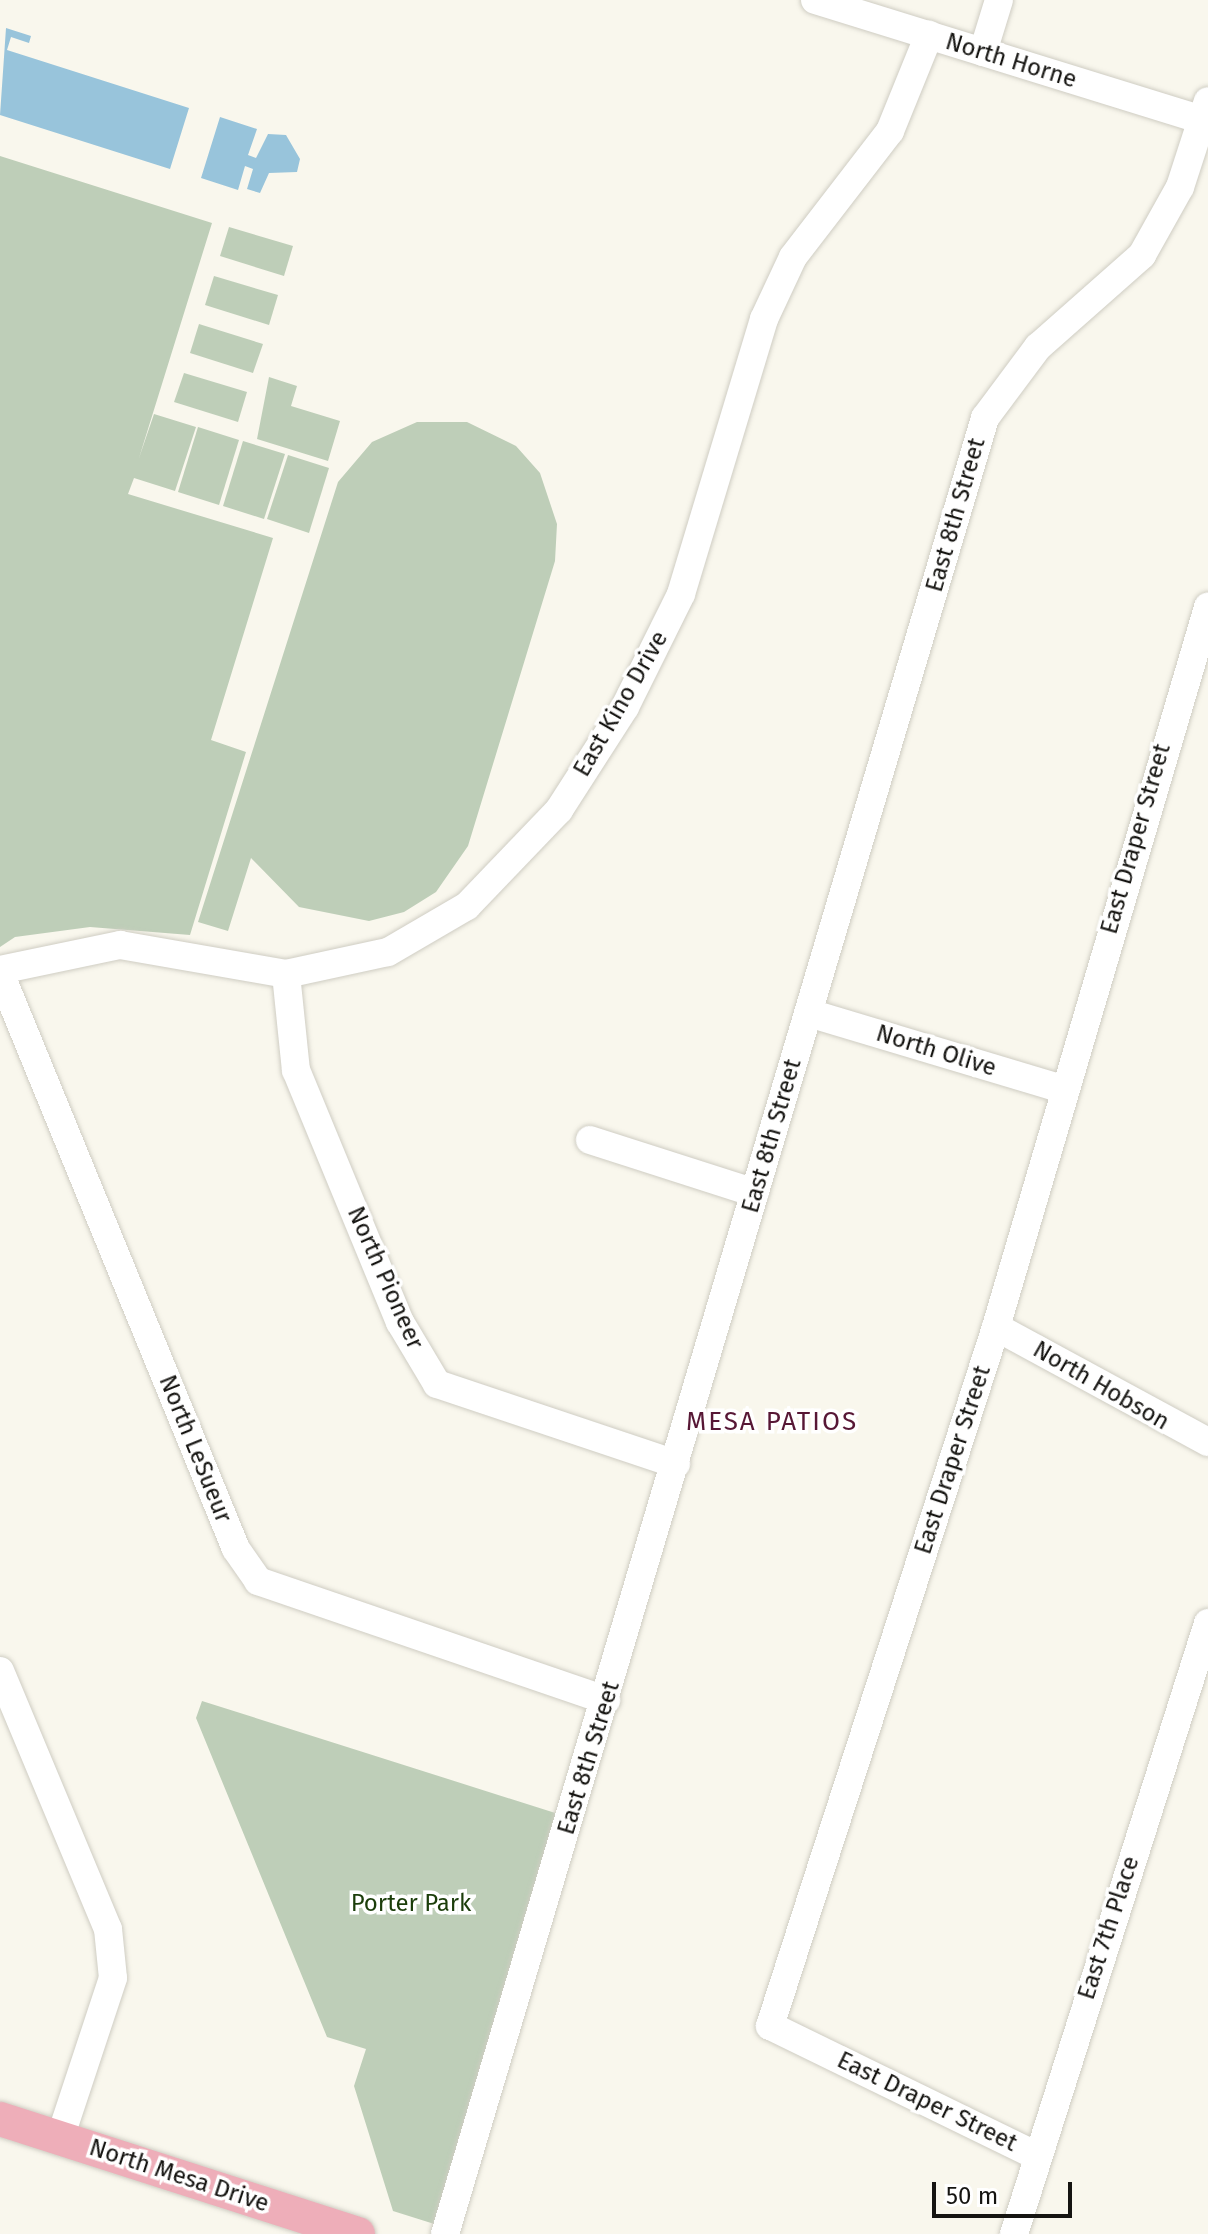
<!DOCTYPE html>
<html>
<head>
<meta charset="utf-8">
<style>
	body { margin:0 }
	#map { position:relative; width:1208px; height:2234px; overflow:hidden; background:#f9f7ed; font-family:"Fira Sans",sans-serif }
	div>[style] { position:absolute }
	.green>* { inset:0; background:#beceb8 }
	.water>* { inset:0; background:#98c4db }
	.roads { filter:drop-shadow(0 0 2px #cfcdc3) drop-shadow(0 0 2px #cfcdc3) }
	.minor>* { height:28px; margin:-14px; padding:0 14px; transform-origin:14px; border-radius:14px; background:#fff }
	.major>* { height:34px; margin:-17px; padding:0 17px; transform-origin:17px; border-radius:17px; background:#eeaeb9 }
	span { translate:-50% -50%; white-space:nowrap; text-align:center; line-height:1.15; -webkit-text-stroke:7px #fff; paint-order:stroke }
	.street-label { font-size:24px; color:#151411 }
	.park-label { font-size:24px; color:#1b3d0a }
	.neighbourhood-label { font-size:26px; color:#571735; letter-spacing:2px }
	.scale { position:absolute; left:932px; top:2182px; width:140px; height:36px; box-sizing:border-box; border:4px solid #151411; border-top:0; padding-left:10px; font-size:24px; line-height:28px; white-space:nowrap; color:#151411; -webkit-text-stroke:6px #fff; paint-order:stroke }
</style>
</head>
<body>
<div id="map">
	<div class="green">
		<div style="clip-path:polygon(0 156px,212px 223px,139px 458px,154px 414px,196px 427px,175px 491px,134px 478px,128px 494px,273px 538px,211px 740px,246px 752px,190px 935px,90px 927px,15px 937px,0 947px)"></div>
		<div style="clip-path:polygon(229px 227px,293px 246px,284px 276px,220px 256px)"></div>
		<div style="clip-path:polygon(214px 276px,278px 295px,269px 325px,205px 305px)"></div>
		<div style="clip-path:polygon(199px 324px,263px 344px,253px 373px,190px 353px)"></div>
		<div style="clip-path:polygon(184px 373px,247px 392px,238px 422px,174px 402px)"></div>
		<div style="clip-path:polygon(269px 377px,297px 386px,291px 406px,340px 421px,328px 461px,257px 439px)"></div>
		<div style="clip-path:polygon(417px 422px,467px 422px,516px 446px,540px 473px,557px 524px,555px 561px,468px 846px,436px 892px,404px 912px,369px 921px,299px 907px,251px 858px,228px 931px,198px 922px,338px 482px,372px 442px)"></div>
		<div style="clip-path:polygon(198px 427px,239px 440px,219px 505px,178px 492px)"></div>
		<div style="clip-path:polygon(243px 441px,285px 454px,264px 519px,223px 506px)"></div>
		<div style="clip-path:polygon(288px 455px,329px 468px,309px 533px,267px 519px)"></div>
		<div style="clip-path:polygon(202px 1701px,571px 1818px,447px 2228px,393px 2211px,354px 2086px,366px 2049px,327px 2037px,196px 1718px)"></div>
	</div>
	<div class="water">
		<div style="clip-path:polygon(6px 28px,31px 36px,29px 43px,11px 37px,7px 50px,189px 108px,170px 169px,0 115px)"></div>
		<div style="clip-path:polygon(220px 117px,257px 129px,248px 155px,256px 158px,268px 134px,286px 135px,300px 159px,297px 172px,269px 173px,260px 193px,247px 189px,253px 169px,245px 166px,238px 190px,201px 178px)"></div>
	</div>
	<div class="roads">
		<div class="minor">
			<div style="left:815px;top:0;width:412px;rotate:17.2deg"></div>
			<div style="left:983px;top:52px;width:54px;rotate:-72.9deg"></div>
			<div style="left:0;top:970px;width:123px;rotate:-11.8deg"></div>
			<div style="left:120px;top:945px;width:169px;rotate:9.9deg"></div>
			<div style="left:286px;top:974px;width:104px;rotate:-12.2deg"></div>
			<div style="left:388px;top:952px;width:91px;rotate:-30.2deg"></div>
			<div style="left:467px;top:906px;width:133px;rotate:-46.2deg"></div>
			<div style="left:559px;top:810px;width:122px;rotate:-57.3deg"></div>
			<div style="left:625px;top:707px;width:126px;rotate:-63.6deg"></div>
			<div style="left:681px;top:594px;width:287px;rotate:-73.2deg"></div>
			<div style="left:764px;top:319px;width:68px;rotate:-64.9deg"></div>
			<div style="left:793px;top:257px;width:159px;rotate:-52.4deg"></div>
			<div style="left:890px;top:131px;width:104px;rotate:-67.9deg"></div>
			<div style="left:0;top:973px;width:622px;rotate:67.72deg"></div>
			<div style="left:236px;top:1549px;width:39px;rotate:55deg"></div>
			<div style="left:258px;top:1581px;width:368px;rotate:18.9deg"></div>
			<div style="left:286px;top:974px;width:97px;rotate:84.1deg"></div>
			<div style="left:296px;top:1070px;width:273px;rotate:67.6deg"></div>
			<div style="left:400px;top:1322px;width:72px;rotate:59.2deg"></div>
			<div style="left:437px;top:1384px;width:252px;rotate:18.5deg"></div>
			<div style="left:809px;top:1013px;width:265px;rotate:16.7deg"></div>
			<div style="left:590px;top:1140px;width:173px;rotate:17.8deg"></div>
			<div style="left:996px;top:1327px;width:241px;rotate:28.5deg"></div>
			<div style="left:0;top:1671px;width:280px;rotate:67.3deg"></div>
			<div style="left:108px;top:1929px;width:49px;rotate:84.2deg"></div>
			<div style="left:113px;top:1978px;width:169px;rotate:108.3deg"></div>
			<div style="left:1037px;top:2156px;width:297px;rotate:-154deg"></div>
			<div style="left:770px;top:2026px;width:735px;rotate:-72.08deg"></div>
			<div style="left:996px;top:1327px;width:751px;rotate:-73.59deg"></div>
			<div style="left:445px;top:2234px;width:1895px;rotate:-73.44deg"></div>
			<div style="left:985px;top:418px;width:89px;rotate:-53.3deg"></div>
			<div style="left:1038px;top:347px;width:139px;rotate:-41.5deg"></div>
			<div style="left:1142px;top:255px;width:78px;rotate:-60.8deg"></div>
			<div style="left:1180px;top:187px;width:90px;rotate:-72deg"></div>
			<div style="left:1014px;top:2234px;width:641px;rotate:-72.38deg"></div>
		</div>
		<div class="major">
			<div style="left:0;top:2119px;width:376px;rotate:17.8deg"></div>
		</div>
	</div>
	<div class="street-label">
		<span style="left:1011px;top:61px;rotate:17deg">North Horne</span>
		<span style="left:956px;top:515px;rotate:-74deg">East 8th Street</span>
		<span style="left:621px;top:704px;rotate:-60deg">East Kino Drive</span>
		<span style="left:1136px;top:839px;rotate:-74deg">East Draper Street</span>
		<span style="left:936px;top:1051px;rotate:17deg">North Olive</span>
		<span style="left:772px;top:1136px;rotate:-74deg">East 8th Street</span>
		<span style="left:385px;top:1278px;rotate:66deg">North Pioneer</span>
		<span style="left:1101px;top:1386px;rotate:30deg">North Hobson</span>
		<span style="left:195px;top:1449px;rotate:68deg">North LeSueur</span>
		<span style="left:953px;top:1460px;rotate:-72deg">East Draper Street</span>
		<span style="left:589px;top:1758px;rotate:-73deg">East 8th Street</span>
		<span style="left:1109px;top:1928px;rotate:-72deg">East 7th Place</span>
		<span style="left:927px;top:2102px;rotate:26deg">East Draper Street</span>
		<span style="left:179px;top:2176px;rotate:18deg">North Mesa Drive</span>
	</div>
	<div class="park-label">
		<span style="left:411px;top:1904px">Porter Park</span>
	</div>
	<div class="neighbourhood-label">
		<span style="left:772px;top:1422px">MESA PATIOS</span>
	</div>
	<div class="scale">50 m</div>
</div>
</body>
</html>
